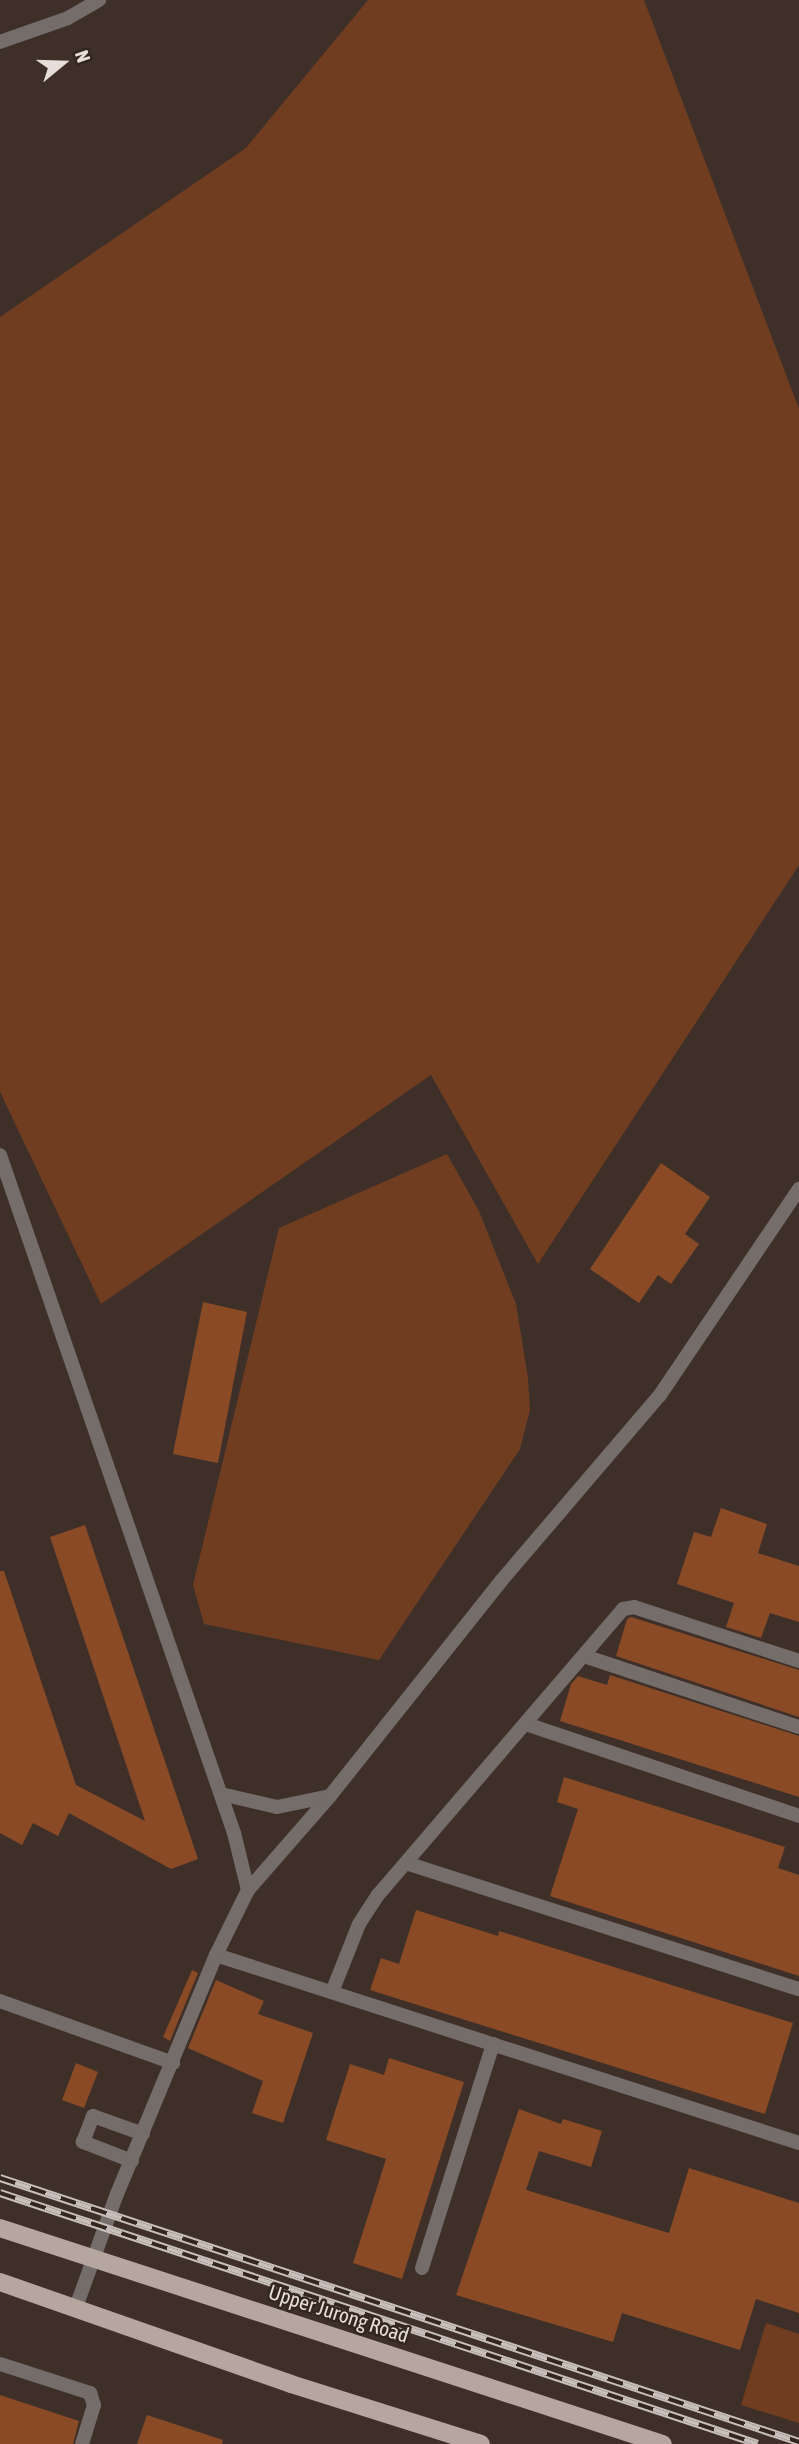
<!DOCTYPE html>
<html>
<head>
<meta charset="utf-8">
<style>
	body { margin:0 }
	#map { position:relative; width:799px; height:2444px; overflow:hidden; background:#3e3029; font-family:"Asap Condensed",sans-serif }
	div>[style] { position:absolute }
	.green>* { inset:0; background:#713d20 }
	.building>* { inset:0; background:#8a4a25 }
	.service>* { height:14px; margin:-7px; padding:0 7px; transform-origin:7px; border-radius:7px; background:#746d6a }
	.primary>* { height:18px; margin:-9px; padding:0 9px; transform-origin:9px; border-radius:9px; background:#b5a69f }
	.rail>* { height:8px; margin-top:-4px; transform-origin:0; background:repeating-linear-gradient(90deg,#33261f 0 16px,#c9bfba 0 32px); box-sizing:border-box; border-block:2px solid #c9bfba }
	span { translate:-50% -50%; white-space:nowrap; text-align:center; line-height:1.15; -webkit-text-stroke:5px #33261f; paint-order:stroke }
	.street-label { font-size:21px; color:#e7ded9 }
	.north { position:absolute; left:28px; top:28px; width:70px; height:70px; -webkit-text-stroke:5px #33261f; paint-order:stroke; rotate:71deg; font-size:19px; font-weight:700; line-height:28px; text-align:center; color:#e7ded9 }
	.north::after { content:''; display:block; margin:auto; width:24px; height:32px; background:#e7ded9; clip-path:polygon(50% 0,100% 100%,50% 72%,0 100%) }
</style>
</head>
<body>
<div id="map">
	<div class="green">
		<div style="clip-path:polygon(368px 0,644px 0,799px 409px,799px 865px,538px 1264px,431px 1075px,101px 1304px,0 1092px,0 317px,246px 148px)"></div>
		<div style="clip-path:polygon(447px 1154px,479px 1211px,516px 1304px,528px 1378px,530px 1410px,520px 1449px,379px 1660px,204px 1624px,193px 1585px,279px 1228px)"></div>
		<div style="clip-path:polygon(766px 2323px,799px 2334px,799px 2423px,741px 2405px)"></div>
	</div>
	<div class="building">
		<div style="clip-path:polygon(661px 1163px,710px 1197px,685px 1234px,699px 1244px,671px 1284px,658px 1275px,639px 1303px,590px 1269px)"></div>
		<div style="clip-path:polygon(203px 1302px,247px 1312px,218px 1463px,173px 1454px)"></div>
		<div style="clip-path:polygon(721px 1508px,767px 1524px,758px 1553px,799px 1566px,799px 1622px,770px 1613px,761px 1638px,726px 1627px,734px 1603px,677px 1584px,694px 1532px,711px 1537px)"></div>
		<div style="clip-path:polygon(85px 1525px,198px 1859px,171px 1869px,69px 1813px,58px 1836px,33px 1823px,22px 1845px,0 1833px,0 1571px,4px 1571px,76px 1785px,145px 1821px,50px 1537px)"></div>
		<div style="clip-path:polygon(631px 1617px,799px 1670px,799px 1717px,616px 1656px,627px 1619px)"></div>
		<div style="clip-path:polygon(610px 1675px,799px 1736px,799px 1797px,560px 1721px,571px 1684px,578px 1676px,607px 1685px)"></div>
		<div style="clip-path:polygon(564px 1777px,785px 1847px,778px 1868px,799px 1875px,799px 1976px,550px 1896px,578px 1809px,557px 1802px)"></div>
		<div style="clip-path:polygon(416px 1910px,498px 1936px,499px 1931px,793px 2023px,765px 2114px,370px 1990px,381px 1958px,399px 1964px)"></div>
		<div style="clip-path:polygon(192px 1970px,198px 1973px,170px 2041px,163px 2037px)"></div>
		<div style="clip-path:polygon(216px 1980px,264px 2001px,258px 2014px,313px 2033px,283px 2123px,252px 2113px,263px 2081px,188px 2048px)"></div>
		<div style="clip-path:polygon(389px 2058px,464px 2082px,402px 2279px,353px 2263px,386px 2159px,326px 2140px,350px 2064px,384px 2075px)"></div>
		<div style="clip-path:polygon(76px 2063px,98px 2072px,84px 2108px,62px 2100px)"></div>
		<div style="clip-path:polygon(519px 2109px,561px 2124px,563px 2119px,602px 2131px,591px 2167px,539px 2151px,526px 2190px,669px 2233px,689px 2168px,799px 2203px,799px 2313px,756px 2299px,740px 2350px,622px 2313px,613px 2342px,456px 2295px)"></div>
		<div style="clip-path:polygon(0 2395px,79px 2421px,73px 2444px,0 2444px)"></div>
		<div style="clip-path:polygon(147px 2415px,223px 2440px,222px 2444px,137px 2444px)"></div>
	</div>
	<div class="service">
		<div style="left:0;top:42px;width:72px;rotate:-19.4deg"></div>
		<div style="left:68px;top:18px;width:36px;rotate:-30deg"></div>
		<div style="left:0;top:1155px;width:717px;rotate:70.96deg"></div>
		<div style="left:234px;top:1833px;width:59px;rotate:76.2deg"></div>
		<div style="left:584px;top:1656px;width:226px;rotate:18.3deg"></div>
		<div style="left:526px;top:1724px;width:288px;rotate:18.6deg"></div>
		<div style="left:221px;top:1794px;width:57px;rotate:13.1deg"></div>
		<div style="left:277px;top:1807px;width:54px;rotate:-11.7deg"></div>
		<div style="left:406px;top:1863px;width:413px;rotate:17.8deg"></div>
		<div style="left:216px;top:1955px;width:613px;rotate:17.87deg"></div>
		<div style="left:332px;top:1992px;width:73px;rotate:-68.3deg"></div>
		<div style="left:359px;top:1924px;width:35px;rotate:-57deg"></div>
		<div style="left:378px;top:1895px;width:377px;rotate:-49.4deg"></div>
		<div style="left:623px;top:1609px;width:11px;rotate:-10deg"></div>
		<div style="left:634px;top:1607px;width:174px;rotate:18.1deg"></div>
		<div style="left:0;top:2001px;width:184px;rotate:19.7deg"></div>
		<div style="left:132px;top:2161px;width:53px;rotate:-158.8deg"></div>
		<div style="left:83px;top:2142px;width:28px;rotate:-69deg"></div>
		<div style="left:93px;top:2116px;width:53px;rotate:19.8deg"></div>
		<div style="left:422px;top:2268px;width:235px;rotate:-72.4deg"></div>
		<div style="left:76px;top:2307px;width:120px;rotate:-70.1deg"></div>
		<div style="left:117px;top:2194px;width:259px;rotate:-67.5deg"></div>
		<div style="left:216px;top:1955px;width:72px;rotate:-63.8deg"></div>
		<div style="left:248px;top:1890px;width:125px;rotate:-48.9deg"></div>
		<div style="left:330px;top:1796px;width:275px;rotate:-51.5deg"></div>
		<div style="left:501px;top:1581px;width:245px;rotate:-49.5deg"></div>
		<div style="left:660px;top:1395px;width:249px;rotate:-56deg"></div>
		<div style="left:0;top:2364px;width:95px;rotate:17.9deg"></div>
		<div style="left:90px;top:2393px;width:13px;rotate:72deg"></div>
		<div style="left:94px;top:2405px;width:41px;rotate:107.1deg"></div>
	</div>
	<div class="primary">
		<div style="left:0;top:2228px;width:697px;rotate:18.05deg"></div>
		<div style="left:0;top:2282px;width:308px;rotate:19.3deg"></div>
		<div style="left:291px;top:2384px;width:199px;rotate:17.5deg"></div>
	</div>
	<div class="rail">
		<div style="left:0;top:2178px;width:841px;rotate:18.28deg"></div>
		<div style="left:0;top:2193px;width:798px;rotate:18.32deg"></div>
	</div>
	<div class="street-label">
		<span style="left:339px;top:2313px;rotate:18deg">Upper Jurong Road</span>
	</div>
	<div class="north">N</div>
</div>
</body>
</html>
